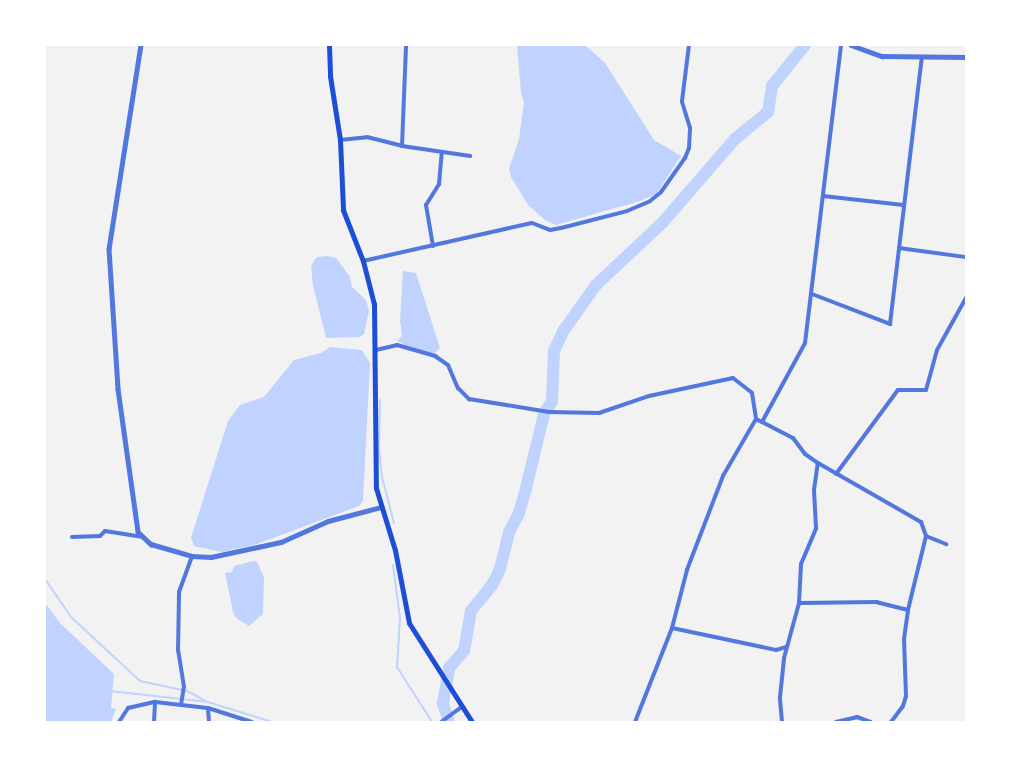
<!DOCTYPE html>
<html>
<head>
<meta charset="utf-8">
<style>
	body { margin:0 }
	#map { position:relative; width:1011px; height:767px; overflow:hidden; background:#f2f2f2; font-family:Manrope,sans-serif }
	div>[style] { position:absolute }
	.water>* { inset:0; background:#bfd3fe }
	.stream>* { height:2px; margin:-1px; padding:0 1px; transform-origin:1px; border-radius:1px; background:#bfd3fe }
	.river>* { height:12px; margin:-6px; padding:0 6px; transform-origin:6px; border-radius:6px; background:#bfd3fe }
	.minor>* { height:4px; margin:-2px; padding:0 2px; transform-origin:2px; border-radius:2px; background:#5277de }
	.tertiary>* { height:4.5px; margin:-2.25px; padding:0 2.25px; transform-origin:2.25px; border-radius:2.25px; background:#5277de }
	.secondary>* { height:5px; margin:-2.5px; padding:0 2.5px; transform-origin:2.5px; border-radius:2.5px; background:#1d4ed8 }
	span { translate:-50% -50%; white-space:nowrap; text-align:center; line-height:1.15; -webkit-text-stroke:5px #fff; paint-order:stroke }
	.frame { position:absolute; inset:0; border:46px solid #fff; pointer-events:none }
</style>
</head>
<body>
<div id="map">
	<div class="water">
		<div style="clip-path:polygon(517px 45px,585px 45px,605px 63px,654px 140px,681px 156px,656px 194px,640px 201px,556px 225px,545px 220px,528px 205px,511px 177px,509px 169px,519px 139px,524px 103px,521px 93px)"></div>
		<div style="clip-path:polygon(327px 256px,336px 258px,350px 277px,352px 287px,366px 300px,369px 311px,364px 334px,360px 337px,326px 338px,313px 286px,311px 266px,317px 257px)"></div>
		<div style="clip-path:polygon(403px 271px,416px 273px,440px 348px,435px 353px,415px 350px,397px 341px,402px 336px,400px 320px)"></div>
		<div style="clip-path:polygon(330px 347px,362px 350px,370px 363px,363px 501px,359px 506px,257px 544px,222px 552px,194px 546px,191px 538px,228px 421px,240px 405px,264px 397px,294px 360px,321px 353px)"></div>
		<div style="clip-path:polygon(254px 561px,257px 562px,264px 577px,263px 614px,249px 626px,236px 618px,233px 612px,225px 573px,232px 572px,234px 566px)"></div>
		<div style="clip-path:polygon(45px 603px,60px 623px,114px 674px,111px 708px,116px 709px,111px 722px,45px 722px)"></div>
	</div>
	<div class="stream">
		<div style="left:380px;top:400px;width:49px;rotate:91.2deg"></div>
		<div style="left:379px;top:449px;width:28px;rotate:84deg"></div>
		<div style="left:382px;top:477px;width:48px;rotate:75.4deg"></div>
		<div style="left:393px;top:565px;width:53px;rotate:82.5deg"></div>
		<div style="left:400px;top:618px;width:49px;rotate:93.5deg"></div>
		<div style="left:397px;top:667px;width:65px;rotate:57.5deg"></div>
		<div style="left:45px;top:579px;width:46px;rotate:55.6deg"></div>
		<div style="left:71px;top:617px;width:94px;rotate:42.8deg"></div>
		<div style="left:140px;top:681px;width:48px;rotate:12deg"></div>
		<div style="left:187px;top:691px;width:21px;rotate:28deg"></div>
		<div style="left:110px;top:691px;width:99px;rotate:6.4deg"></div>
		<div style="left:208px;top:702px;width:67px;rotate:17.4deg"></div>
	</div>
	<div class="river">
		<div style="left:449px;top:722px;width:20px;rotate:-108deg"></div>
		<div style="left:443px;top:703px;width:36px;rotate:-80deg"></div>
		<div style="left:449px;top:668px;width:23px;rotate:-49deg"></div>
		<div style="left:464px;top:651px;width:41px;rotate:-80.1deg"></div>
		<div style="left:471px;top:611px;width:33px;rotate:-51deg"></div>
		<div style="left:492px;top:585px;width:18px;rotate:-63deg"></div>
		<div style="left:500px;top:569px;width:38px;rotate:-76deg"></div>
		<div style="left:509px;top:532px;width:21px;rotate:-62deg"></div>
		<div style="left:519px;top:513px;width:26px;rotate:-74deg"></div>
		<div style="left:526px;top:488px;width:76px;rotate:-76.3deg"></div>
		<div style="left:544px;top:414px;width:15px;rotate:-58deg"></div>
		<div style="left:552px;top:401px;width:50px;rotate:-87.7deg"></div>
		<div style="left:554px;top:351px;width:23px;rotate:-65deg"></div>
		<div style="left:564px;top:330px;width:55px;rotate:-54.6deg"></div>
		<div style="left:596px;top:285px;width:92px;rotate:-43.2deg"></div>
		<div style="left:663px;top:222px;width:110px;rotate:-49.1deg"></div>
		<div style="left:735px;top:139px;width:43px;rotate:-39.3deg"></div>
		<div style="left:768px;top:112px;width:26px;rotate:-81deg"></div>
		<div style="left:772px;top:86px;width:53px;rotate:-51.2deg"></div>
	</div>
	<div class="minor">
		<div style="left:340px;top:140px;width:27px;rotate:-6deg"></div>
		<div style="left:367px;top:137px;width:36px;rotate:14deg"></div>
		<div style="left:402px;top:146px;width:69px;rotate:8.4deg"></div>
		<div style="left:402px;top:146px;width:101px;rotate:-87.7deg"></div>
		<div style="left:823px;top:196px;width:81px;rotate:6.3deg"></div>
		<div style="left:433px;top:246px;width:42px;rotate:-99.7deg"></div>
		<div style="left:426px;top:205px;width:25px;rotate:-58deg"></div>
		<div style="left:439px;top:184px;width:32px;rotate:-85deg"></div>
		<div style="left:899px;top:248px;width:68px;rotate:7.7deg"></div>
		<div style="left:363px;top:261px;width:173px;rotate:-12.7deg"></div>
		<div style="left:532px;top:223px;width:19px;rotate:21deg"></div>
		<div style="left:550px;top:230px;width:11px;rotate:-10deg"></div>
		<div style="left:561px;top:228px;width:68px;rotate:-14.4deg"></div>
		<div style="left:627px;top:211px;width:25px;rotate:-23deg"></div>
		<div style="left:650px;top:201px;width:14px;rotate:-39deg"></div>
		<div style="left:661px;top:192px;width:42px;rotate:-54.8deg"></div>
		<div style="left:685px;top:158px;width:11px;rotate:-68deg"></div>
		<div style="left:689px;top:148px;width:20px;rotate:-87deg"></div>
		<div style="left:690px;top:128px;width:28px;rotate:-107deg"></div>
		<div style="left:682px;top:101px;width:56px;rotate:-82.9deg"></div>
		<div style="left:812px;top:294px;width:84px;rotate:21deg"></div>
		<div style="left:890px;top:324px;width:269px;rotate:-83.2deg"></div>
		<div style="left:376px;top:350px;width:22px;rotate:-13deg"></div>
		<div style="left:397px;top:345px;width:40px;rotate:16deg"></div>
		<div style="left:435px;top:356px;width:16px;rotate:35deg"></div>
		<div style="left:448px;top:365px;width:25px;rotate:67deg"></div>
		<div style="left:458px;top:388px;width:16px;rotate:45deg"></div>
		<div style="left:469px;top:399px;width:81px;rotate:9.2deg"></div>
		<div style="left:549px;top:412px;width:50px;rotate:1.1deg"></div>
		<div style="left:599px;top:413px;width:53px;rotate:-18.8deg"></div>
		<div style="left:649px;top:396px;width:86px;rotate:-12.1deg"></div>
		<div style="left:733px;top:378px;width:24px;rotate:38deg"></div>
		<div style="left:752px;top:393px;width:26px;rotate:81deg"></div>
		<div style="left:756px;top:419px;width:66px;rotate:120.1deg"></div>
		<div style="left:723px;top:476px;width:101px;rotate:111deg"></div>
		<div style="left:687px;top:570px;width:60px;rotate:104.5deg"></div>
		<div style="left:672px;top:628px;width:101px;rotate:111.5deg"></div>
		<div style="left:756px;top:419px;width:42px;rotate:27.2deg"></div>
		<div style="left:793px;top:438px;width:20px;rotate:53deg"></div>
		<div style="left:805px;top:454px;width:16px;rotate:35deg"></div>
		<div style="left:818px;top:463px;width:119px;rotate:29.8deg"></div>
		<div style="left:921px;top:522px;width:15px;rotate:70deg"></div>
		<div style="left:926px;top:536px;width:76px;rotate:103.7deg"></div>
		<div style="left:908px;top:610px;width:32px;rotate:-166deg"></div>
		<div style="left:877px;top:602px;width:78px;rotate:179.3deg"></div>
		<div style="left:762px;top:422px;width:90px;rotate:-61.4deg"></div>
		<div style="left:805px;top:343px;width:300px;rotate:-83.1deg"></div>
		<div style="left:836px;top:474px;width:104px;rotate:-53.6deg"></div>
		<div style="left:898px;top:390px;width:28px"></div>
		<div style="left:926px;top:390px;width:41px;rotate:-74.6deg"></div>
		<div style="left:937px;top:350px;width:60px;rotate:-60.9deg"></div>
		<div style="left:926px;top:536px;width:22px;rotate:22deg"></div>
		<div style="left:72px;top:537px;width:28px;rotate:-2deg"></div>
		<div style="left:100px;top:536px;width:7px;rotate:-45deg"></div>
		<div style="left:105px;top:531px;width:37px;rotate:9deg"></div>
		<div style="left:672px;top:628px;width:106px;rotate:11.9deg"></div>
		<div style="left:776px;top:650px;width:10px;rotate:-17deg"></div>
		<div style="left:181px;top:705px;width:18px;rotate:-81deg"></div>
		<div style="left:184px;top:687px;width:36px;rotate:-99deg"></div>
		<div style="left:178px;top:651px;width:59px;rotate:-89deg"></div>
		<div style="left:179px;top:592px;width:38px;rotate:-70deg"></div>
		<div style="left:208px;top:708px;width:14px;rotate:86deg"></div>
		<div style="left:119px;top:722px;width:17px;rotate:-57deg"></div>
		<div style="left:128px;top:708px;width:28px;rotate:-13deg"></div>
		<div style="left:155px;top:702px;width:53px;rotate:6.5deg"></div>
		<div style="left:208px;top:708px;width:46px;rotate:17.7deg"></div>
		<div style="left:154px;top:722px;width:20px;rotate:-87deg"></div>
		<div style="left:441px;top:722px;width:26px;rotate:-36deg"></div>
		<div style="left:782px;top:722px;width:25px;rotate:-95deg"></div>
		<div style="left:780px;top:697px;width:39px;rotate:-84deg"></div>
		<div style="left:784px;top:658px;width:57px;rotate:-74.7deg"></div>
		<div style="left:799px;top:603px;width:39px;rotate:-87deg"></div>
		<div style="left:801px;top:564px;width:39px;rotate:-67deg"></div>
		<div style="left:816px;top:528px;width:38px;rotate:-93deg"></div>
		<div style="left:814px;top:490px;width:27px;rotate:-82deg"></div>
		<div style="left:836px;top:722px;width:22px;rotate:-13deg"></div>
		<div style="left:857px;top:717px;width:15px;rotate:20deg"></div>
		<div style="left:891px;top:722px;width:20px;rotate:-53deg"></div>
		<div style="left:903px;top:706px;width:10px;rotate:-73deg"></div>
		<div style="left:906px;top:696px;width:57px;rotate:-92deg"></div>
		<div style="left:904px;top:639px;width:29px;rotate:-82deg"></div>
	</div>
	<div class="tertiary">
		<div style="left:141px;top:45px;width:206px;rotate:98.9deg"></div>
		<div style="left:109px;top:249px;width:140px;rotate:86.3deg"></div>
		<div style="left:118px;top:389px;width:144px;rotate:82deg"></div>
		<div style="left:138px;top:532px;width:18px;rotate:43deg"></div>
		<div style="left:151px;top:544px;width:43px;rotate:16.3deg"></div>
		<div style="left:192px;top:556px;width:19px;rotate:3deg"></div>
		<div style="left:211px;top:557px;width:72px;rotate:-12.1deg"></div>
		<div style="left:281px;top:542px;width:51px;rotate:-24.1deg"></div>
		<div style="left:328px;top:521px;width:55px;rotate:-14.8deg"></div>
		<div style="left:851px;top:45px;width:33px;rotate:20deg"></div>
		<div style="left:882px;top:56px;width:84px;rotate:0.7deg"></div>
	</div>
	<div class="secondary">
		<div style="left:329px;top:45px;width:31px;rotate:88deg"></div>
		<div style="left:330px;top:76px;width:65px;rotate:81.1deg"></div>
		<div style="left:340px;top:140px;width:70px;rotate:87.5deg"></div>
		<div style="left:343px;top:210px;width:55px;rotate:68.6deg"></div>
		<div style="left:363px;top:261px;width:44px;rotate:75.7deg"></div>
		<div style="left:374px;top:304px;width:184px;rotate:89.4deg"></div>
		<div style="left:376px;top:488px;width:65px;rotate:73deg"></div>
		<div style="left:395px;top:550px;width:74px;rotate:79.1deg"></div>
		<div style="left:409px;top:623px;width:117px;rotate:57.5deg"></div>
	</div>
	<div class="frame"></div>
</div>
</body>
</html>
